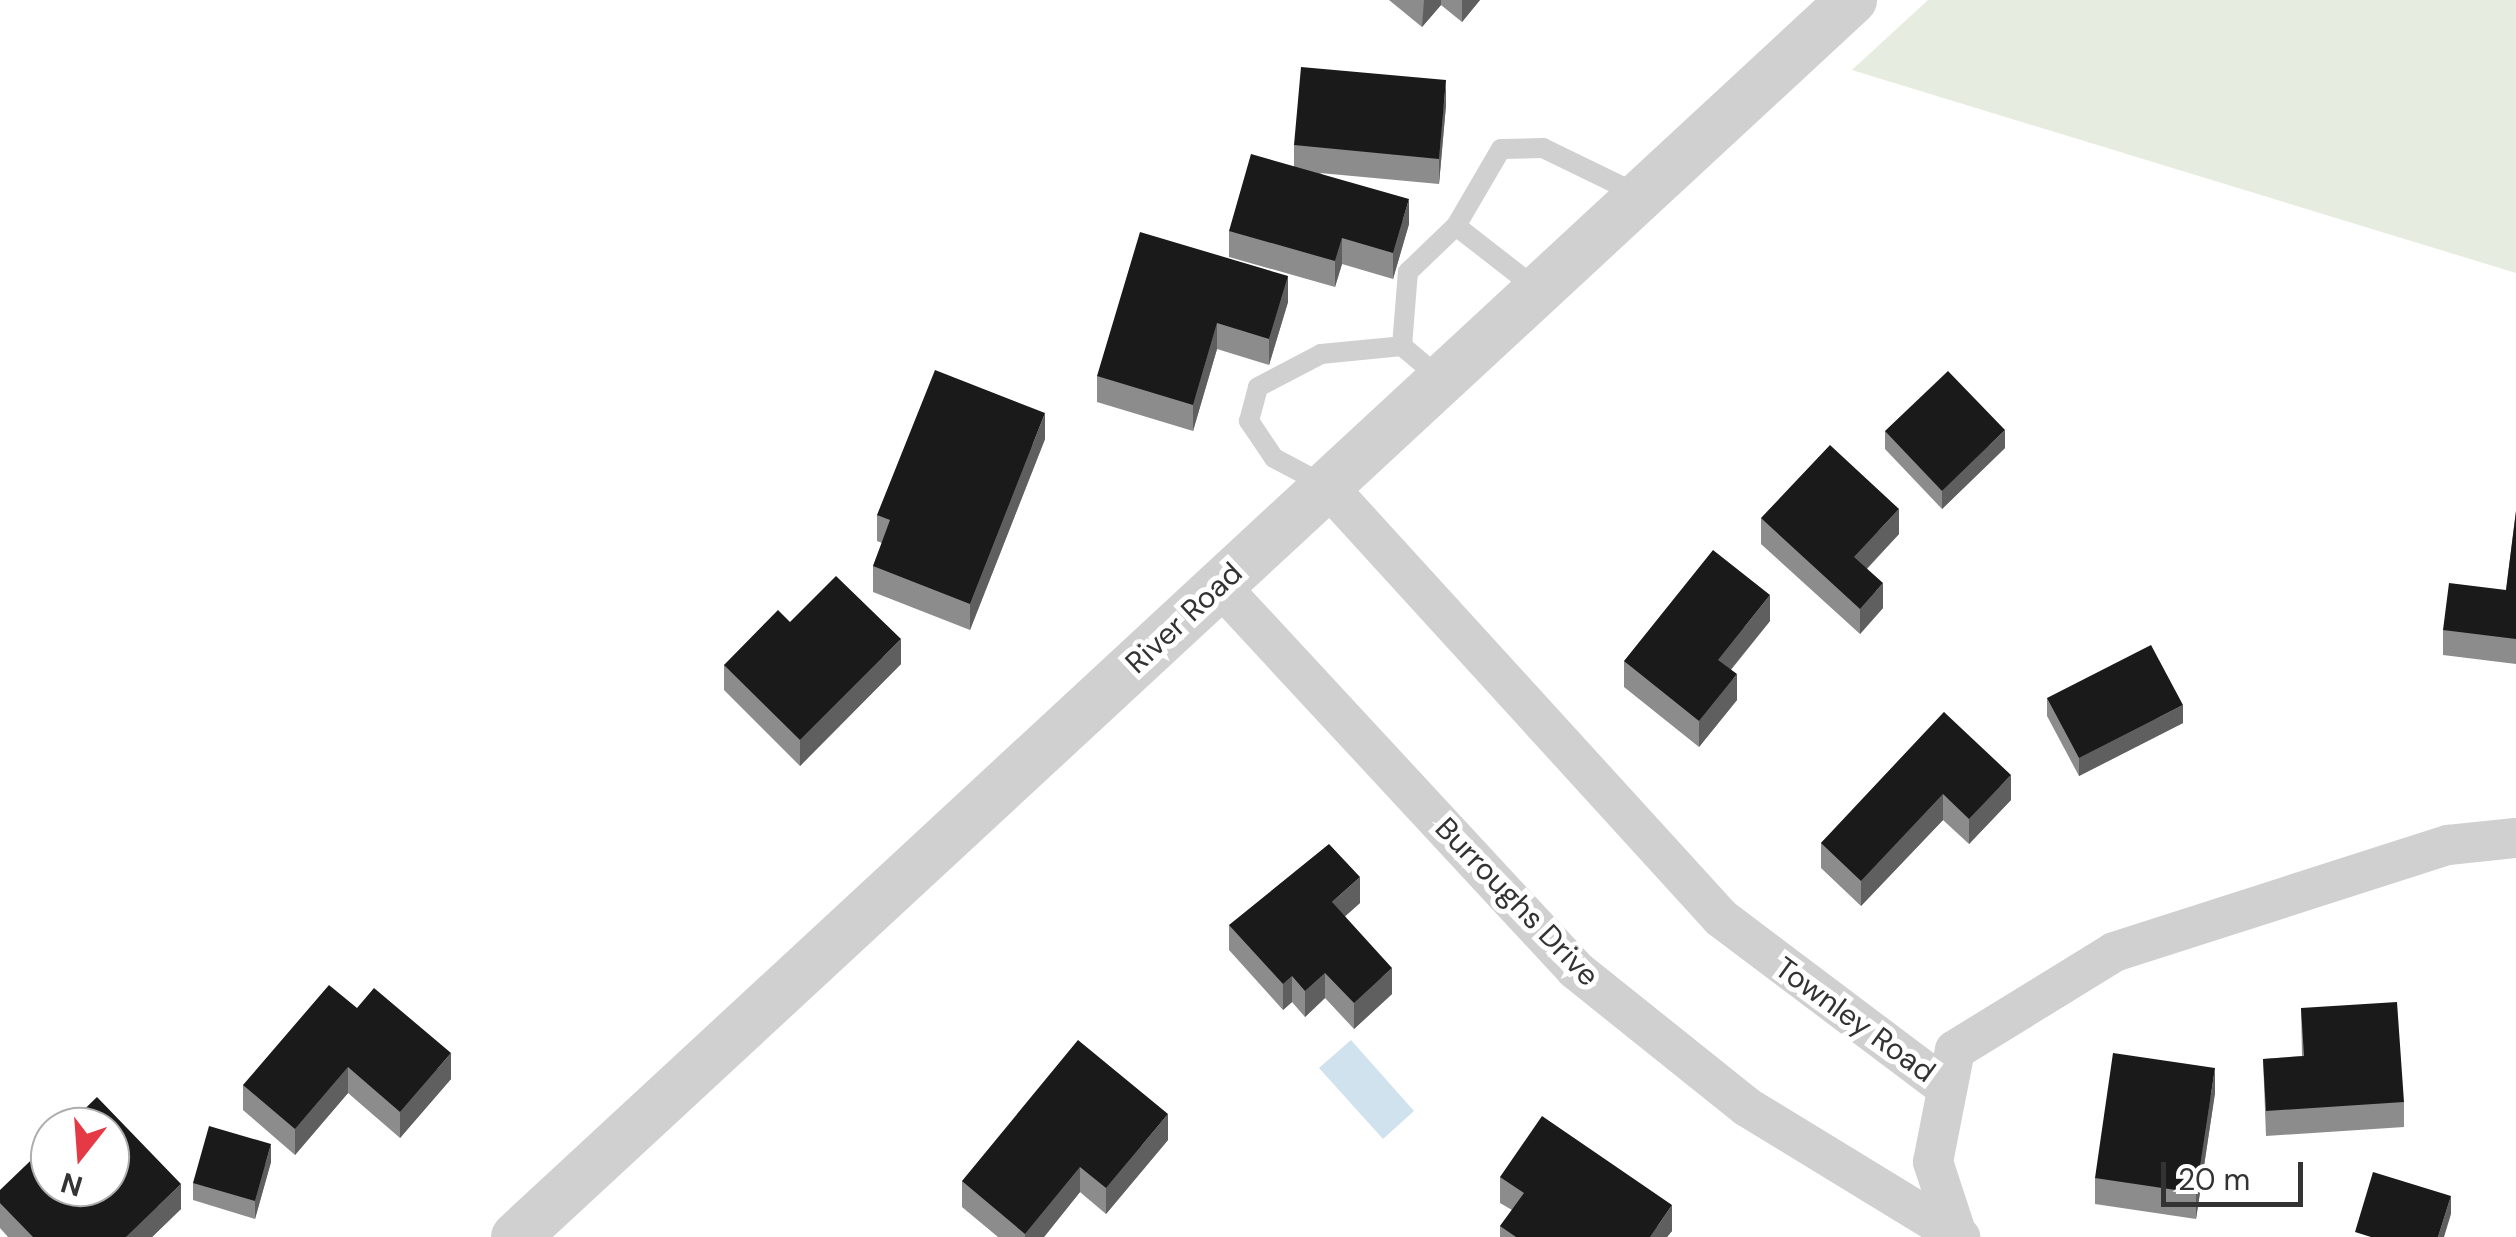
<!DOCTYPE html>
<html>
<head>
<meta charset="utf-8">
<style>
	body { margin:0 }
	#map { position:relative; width:2516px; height:1237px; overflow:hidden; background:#fff; font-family:"DM Sans",sans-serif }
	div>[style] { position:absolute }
	.green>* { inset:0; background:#e6ecdf }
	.water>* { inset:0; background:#cfe2ee }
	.service>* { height:20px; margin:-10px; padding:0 10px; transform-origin:10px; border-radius:10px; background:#d0d0d0 }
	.minor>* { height:40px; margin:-20px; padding:0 20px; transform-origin:20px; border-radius:20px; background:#d0d0d0 }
	.tertiary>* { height:50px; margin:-25px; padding:0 25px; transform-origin:25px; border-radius:25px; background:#d0d0d0 }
	.wall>* { inset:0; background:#8c8c8c }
	.shaded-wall>* { inset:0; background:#5f5f5f }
	.building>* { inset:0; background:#1a1a1a }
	span { translate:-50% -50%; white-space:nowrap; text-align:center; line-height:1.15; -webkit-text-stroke:10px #fff; paint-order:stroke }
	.street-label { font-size:30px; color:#333 }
	.north { position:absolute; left:30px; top:1107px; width:100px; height:100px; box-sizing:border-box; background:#fff; border:2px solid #adadad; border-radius:50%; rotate:197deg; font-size:28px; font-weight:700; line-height:40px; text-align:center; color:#333 }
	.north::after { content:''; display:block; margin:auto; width:35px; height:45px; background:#e63946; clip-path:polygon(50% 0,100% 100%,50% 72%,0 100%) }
	.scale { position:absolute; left:2161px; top:1162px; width:142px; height:45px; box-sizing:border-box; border:5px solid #333; border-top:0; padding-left:12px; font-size:30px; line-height:35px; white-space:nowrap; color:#333; -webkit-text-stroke:8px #fff; paint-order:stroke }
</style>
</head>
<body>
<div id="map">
	<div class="green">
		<div style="clip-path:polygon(1928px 0,2516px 0,2516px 273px,1852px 70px)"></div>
	</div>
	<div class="water">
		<div style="clip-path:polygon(1351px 1040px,1414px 1111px,1383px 1139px,1319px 1068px)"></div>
	</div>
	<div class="service">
		<div style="left:1456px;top:226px;width:103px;rotate:37.9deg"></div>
		<div style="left:1402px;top:346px;width:74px;rotate:-85.4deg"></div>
		<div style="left:1408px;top:272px;width:66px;rotate:-43.8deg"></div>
		<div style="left:1456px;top:226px;width:89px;rotate:-59.7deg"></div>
		<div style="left:1501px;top:149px;width:42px;rotate:-1.4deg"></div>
		<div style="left:1543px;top:148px;width:108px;rotate:25.9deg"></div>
		<div style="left:1325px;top:485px;width:58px;rotate:-152.1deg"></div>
		<div style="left:1274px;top:458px;width:45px;rotate:-124deg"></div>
		<div style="left:1249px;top:421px;width:35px;rotate:-75deg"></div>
		<div style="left:1258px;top:387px;width:71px;rotate:-27.6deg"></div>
		<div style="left:1321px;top:354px;width:81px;rotate:-5.6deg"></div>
		<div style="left:1402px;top:346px;width:51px;rotate:40.2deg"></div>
	</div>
	<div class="minor">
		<div style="left:1327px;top:486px;width:585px;rotate:47.63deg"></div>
		<div style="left:1721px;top:918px;width:278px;rotate:37deg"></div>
		<div style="left:1219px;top:585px;width:525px;rotate:47.16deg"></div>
		<div style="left:1576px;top:970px;width:219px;rotate:38.7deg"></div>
		<div style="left:1747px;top:1107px;width:250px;rotate:31.4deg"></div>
		<div style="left:1957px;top:1235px;width:77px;rotate:-108.2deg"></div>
		<div style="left:1933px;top:1162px;width:114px;rotate:-78.9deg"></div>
		<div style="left:1955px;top:1050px;width:187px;rotate:-31.6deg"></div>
		<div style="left:2114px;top:952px;width:351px;rotate:-17.8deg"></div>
		<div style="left:2448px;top:845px;width:68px;rotate:-5.9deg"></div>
	</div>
	<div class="tertiary">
		<div style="left:516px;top:1237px;width:1821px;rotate:-42.8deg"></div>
	</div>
	<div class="wall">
		<div style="clip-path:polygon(1389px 0,1480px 0,1462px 22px,1441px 5px,1422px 27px)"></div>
		<div style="clip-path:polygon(1446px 105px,1439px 184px,1320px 173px,1409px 224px,1393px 279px,1342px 264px,1335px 287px,1229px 257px,1229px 231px,1294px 166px,1294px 145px)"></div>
		<div style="clip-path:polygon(1288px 276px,1288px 302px,1269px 365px,1217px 349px,1193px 431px,1097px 402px,1097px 376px)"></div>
		<div style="clip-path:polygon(1885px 431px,2005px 448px,1942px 509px,1885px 449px)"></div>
		<div style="clip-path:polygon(1045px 439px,970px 630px,873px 592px,873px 566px,882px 543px,877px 541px,877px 515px)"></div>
		<div style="clip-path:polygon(2516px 511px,2516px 664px,2443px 655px,2443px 630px,2506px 590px)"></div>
		<div style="clip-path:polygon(1761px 518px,1899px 534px,1867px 569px,1883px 608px,1860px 634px,1761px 544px)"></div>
		<div style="clip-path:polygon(1770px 621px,1731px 670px,1737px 700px,1699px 747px,1624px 687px,1624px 661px)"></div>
		<div style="clip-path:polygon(790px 622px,901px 664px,800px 766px,724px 690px,724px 665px)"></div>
		<div style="clip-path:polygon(2047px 698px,2183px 723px,2079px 776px,2047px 716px)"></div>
		<div style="clip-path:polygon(1944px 712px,2011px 800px,1969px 844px,1943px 820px,1861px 906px,1821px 868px,1821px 843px)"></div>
		<div style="clip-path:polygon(1360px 903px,1345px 916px,1392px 994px,1354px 1029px,1325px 998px,1305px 1017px,1292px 1002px,1283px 1010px,1229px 950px,1229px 925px)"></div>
		<div style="clip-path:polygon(357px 1008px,451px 1079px,400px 1138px,348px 1093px,295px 1155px,243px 1110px,243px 1085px)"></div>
		<div style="clip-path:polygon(2301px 1008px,2404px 1102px,2404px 1127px,2266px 1136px,2263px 1059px,2302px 1056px)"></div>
		<div style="clip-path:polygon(2215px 1093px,2196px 1219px,2095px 1204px,2095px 1178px)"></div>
		<div style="clip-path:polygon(1168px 1140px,1106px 1214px,1080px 1192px,1044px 1237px,998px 1237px,962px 1207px,962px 1181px)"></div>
		<div style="clip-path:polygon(271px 1162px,255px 1219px,193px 1200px,193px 1183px)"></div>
		<div style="clip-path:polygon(1500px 1177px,1672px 1231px,1667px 1237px,1500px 1237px,1500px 1226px,1512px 1210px,1500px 1203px)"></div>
		<div style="clip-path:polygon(0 1190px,181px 1209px,152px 1237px,8px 1237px,0 1228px)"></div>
	</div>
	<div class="shaded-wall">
		<div style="clip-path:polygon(1424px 0,1441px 0,1441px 5px,1422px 27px)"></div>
		<div style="clip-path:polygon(1462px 0,1480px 0,1462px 22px)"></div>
		<div style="clip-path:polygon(1446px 80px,1446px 105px,1439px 184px,1439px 159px)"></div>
		<div style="clip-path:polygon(1409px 199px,1409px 224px,1393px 279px,1393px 253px)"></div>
		<div style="clip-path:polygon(1342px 238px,1342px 264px,1335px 287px,1335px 261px)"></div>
		<div style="clip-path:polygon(1288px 276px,1288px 302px,1269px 365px,1269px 339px)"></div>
		<div style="clip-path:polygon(1217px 323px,1217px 349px,1193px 431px,1193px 405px)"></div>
		<div style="clip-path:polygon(1045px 413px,1045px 439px,970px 630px,970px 604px)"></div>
		<div style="clip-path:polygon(2005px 430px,2005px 448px,1942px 509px,1942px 491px)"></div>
		<div style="clip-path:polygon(1899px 509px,1899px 534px,1854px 582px,1854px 557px)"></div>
		<div style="clip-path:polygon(1883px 583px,1883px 608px,1860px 634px,1860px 609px)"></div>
		<div style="clip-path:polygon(1770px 595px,1770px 621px,1718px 685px,1718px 660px)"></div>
		<div style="clip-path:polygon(901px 639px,901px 664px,800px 766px,800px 740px)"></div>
		<div style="clip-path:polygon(1737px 674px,1737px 700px,1699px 747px,1699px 721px)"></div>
		<div style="clip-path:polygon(2183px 705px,2183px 723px,2079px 776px,2079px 758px)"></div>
		<div style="clip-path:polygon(2011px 775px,2011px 800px,1969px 844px,1969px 819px)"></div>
		<div style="clip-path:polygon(1943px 794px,1943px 820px,1861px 906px,1861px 881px)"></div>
		<div style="clip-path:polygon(1360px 877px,1360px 903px,1332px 928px,1332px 902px)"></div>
		<div style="clip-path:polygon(1392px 968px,1392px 994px,1354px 1029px,1354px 1003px)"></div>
		<div style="clip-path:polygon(1325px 973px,1325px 998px,1305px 1017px,1305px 991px)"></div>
		<div style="clip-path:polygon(1292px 976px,1292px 1002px,1283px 1010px,1283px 984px)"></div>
		<div style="clip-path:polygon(451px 1053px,451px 1079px,400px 1138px,400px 1112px)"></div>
		<div style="clip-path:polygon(348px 1067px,348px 1093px,295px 1155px,295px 1129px)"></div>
		<div style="clip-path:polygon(2215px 1068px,2215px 1093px,2196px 1219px,2196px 1193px)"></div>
		<div style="clip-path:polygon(1168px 1114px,1168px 1140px,1106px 1214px,1106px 1188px)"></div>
		<div style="clip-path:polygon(271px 1144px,271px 1162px,255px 1219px,255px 1201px)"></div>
		<div style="clip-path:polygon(1080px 1167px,1080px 1192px,1044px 1237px,1025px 1237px,1025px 1234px)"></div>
		<div style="clip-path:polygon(181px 1184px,181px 1209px,152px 1237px,126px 1237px)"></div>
		<div style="clip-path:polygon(2451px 1196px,2451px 1214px,2444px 1237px,2438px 1237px)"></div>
		<div style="clip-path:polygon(1672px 1205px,1672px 1231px,1667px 1237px,1650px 1237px)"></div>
	</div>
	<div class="building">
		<div style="clip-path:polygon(1301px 67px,1446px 80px,1439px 159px,1294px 145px)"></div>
		<div style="clip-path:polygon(1251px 154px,1409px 199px,1393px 253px,1342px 238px,1335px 261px,1229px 231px)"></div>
		<div style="clip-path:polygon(1140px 232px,1288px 276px,1269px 339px,1217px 323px,1193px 405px,1097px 376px)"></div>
		<div style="clip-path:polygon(935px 370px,1045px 413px,970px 604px,873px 566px,890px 520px,877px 515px)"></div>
		<div style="clip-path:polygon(1948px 371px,2005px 430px,1942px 491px,1885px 431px)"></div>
		<div style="clip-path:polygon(1830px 445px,1899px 509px,1854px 557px,1883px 583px,1860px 609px,1761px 518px)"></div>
		<div style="clip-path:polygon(2516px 511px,2516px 639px,2443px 630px,2449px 583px,2506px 590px)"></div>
		<div style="clip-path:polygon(1713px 550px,1770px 595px,1718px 660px,1737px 674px,1699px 721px,1624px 661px)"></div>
		<div style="clip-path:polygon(836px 576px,901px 639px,800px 740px,724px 665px,778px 610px,790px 622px)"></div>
		<div style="clip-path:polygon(2151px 645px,2183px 705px,2079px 758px,2047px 698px)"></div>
		<div style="clip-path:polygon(1944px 712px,2011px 775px,1969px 819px,1943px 794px,1861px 881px,1821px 843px)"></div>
		<div style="clip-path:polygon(1329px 844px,1360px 877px,1332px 902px,1392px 968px,1354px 1003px,1325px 973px,1305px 991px,1292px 976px,1283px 984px,1229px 925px)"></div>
		<div style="clip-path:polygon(329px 985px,357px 1008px,374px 988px,451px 1053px,400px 1112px,348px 1067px,295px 1129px,243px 1085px)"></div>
		<div style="clip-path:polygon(2397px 1002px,2404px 1102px,2266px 1111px,2263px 1059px,2304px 1056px,2301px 1008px)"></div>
		<div style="clip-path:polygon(1078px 1040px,1168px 1114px,1106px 1188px,1080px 1167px,1025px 1234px,962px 1181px)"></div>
		<div style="clip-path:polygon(2113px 1053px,2215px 1068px,2196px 1193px,2095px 1178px)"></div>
		<div style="clip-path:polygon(97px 1097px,181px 1184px,126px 1237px,33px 1237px,0 1203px,0 1190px,50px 1142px,50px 1187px,110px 1187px,110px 1127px,66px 1127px)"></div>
		<div style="clip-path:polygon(1542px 1116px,1672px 1205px,1650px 1237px,1516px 1237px,1500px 1226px,1524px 1193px,1500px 1177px)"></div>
		<div style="clip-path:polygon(209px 1126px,271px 1144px,255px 1201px,193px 1183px)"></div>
		<div style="clip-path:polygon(2373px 1172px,2451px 1196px,2438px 1237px,2371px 1237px,2355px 1232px)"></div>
	</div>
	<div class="street-label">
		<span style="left:1184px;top:618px;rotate:-43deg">River Road</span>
		<span style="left:1517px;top:902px;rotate:46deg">Burroughs Drive</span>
		<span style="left:1855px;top:1020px;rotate:36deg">Townley Road</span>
	</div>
	<div class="north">N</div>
	<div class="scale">20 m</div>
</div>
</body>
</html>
